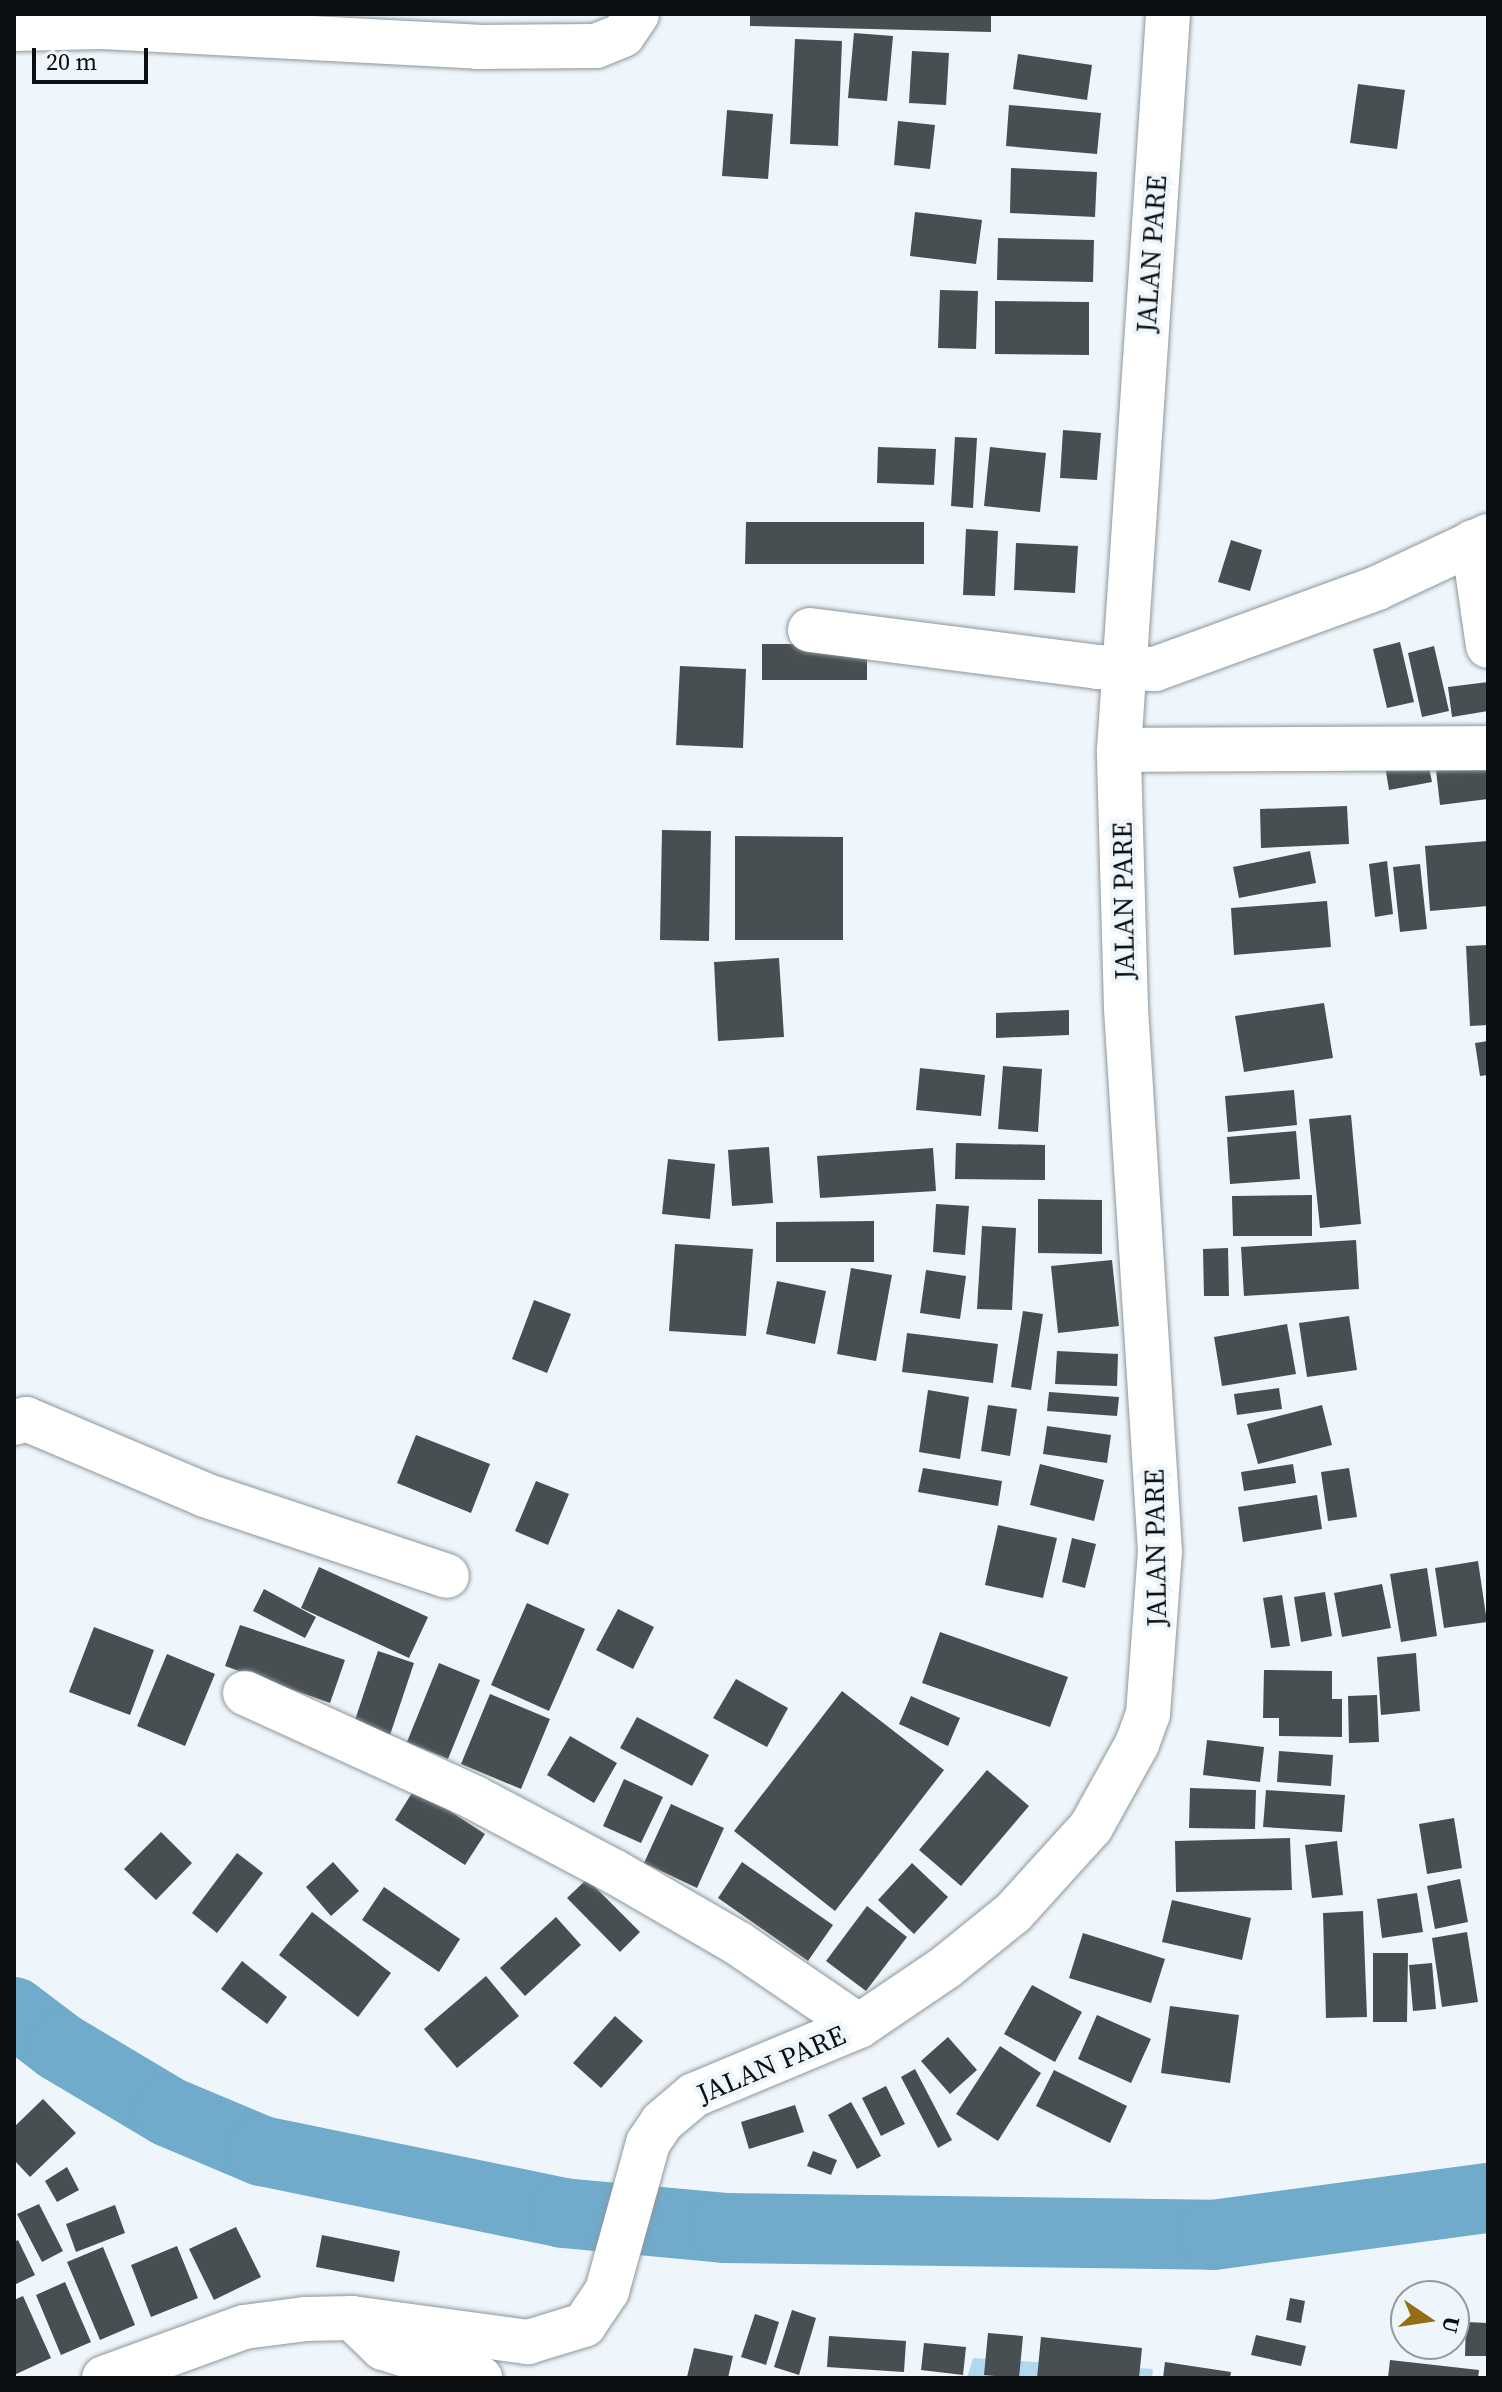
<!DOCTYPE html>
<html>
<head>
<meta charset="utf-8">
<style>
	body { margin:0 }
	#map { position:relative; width:1502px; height:2392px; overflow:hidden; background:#eef6fb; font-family:"Source Serif 4",serif }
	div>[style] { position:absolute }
	.green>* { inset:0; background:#b2d8ed }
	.river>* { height:70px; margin:-35px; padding:0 35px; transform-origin:35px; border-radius:35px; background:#70abcb }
	.building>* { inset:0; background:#484f53 }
	.roads { filter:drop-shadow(0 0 2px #8e969b) drop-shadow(0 0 2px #8e969b) }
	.minor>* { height:44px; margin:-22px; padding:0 22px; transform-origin:22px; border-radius:22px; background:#fff }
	span { translate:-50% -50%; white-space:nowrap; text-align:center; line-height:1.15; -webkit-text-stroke:8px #eef6fb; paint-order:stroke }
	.street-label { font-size:28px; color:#0c0f11 }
	.frame { position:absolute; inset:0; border:16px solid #0c0f11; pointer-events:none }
	.north { position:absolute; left:1390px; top:2280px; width:80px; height:80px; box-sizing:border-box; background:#eef6fb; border:2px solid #949a9d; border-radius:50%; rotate:103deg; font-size:22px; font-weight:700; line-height:32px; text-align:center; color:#0c0f11 }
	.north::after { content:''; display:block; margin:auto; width:28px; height:36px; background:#946e17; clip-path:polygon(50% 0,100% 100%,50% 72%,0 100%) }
	.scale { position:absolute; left:32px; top:48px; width:116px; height:36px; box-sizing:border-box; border:4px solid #0c0f11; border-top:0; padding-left:10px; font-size:24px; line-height:28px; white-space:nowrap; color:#0c0f11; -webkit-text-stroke:6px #eef6fb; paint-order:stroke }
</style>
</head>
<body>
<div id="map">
	<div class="green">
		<div style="clip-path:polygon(973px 2358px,1153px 2369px,1152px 2378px,967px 2378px)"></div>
	</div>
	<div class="river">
		<div style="left:14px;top:2012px;width:58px;rotate:37.3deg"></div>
		<div style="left:60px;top:2047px;width:127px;rotate:30.8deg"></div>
		<div style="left:169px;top:2112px;width:101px;rotate:22.8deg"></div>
		<div style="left:262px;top:2151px;width:307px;rotate:11.6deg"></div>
		<div style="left:563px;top:2213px;width:162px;rotate:5.3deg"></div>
		<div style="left:724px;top:2228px;width:489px;rotate:0.8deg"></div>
		<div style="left:1213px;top:2235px;width:277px;rotate:-7.7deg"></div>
	</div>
	<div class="building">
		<div style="clip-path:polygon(750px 14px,991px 14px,991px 32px,750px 26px)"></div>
		<div style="clip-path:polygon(854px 33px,893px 36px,887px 101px,848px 98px)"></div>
		<div style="clip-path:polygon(795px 39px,842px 41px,838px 146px,790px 144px)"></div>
		<div style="clip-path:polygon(912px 51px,949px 53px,946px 105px,909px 103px)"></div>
		<div style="clip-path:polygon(1018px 54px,1092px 65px,1087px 100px,1013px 89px)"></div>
		<div style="clip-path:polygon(1358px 84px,1405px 90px,1397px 149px,1350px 143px)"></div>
		<div style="clip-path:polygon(1009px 105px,1101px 113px,1097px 154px,1006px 146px)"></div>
		<div style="clip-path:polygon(727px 110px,773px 114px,768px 179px,722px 176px)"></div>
		<div style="clip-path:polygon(898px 121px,935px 125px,930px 169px,894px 165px)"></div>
		<div style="clip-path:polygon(1011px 168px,1097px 172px,1095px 217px,1010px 213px)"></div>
		<div style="clip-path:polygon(915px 212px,982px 220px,976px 264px,910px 256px)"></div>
		<div style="clip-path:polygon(998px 238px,1094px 240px,1093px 282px,997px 280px)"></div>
		<div style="clip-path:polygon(940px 290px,978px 291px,976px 349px,938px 348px)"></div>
		<div style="clip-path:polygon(995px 301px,1089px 302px,1089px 355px,995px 354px)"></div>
		<div style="clip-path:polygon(1063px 430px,1101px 433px,1097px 480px,1060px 478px)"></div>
		<div style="clip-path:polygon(955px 437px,977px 438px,973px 508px,951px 506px)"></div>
		<div style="clip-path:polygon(878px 447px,936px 449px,934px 485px,877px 483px)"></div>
		<div style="clip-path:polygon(990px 447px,1046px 453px,1040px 512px,984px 506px)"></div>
		<div style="clip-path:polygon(746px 522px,924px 522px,924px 564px,745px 564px)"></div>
		<div style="clip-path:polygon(966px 529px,998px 531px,995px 596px,963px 595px)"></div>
		<div style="clip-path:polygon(1231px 540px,1262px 550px,1250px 591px,1218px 582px)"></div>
		<div style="clip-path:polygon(1016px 543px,1078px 546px,1075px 593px,1014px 590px)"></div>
		<div style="clip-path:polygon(1400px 642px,1414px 702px,1387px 708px,1373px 649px)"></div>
		<div style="clip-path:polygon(762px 644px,867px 644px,867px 680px,762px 680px)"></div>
		<div style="clip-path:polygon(1434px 646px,1449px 711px,1422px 717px,1408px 653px)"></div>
		<div style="clip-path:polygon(680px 666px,746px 669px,743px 748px,676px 745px)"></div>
		<div style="clip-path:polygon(1488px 682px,1488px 711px,1452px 717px,1448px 687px)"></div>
		<div style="clip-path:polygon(1488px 755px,1488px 799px,1440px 805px,1435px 761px)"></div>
		<div style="clip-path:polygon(1427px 758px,1432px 782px,1389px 790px,1385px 766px)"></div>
		<div style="clip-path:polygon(1347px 806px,1349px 844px,1261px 848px,1260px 809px)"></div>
		<div style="clip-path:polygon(662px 830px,711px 831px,709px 941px,660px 940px)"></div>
		<div style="clip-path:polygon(735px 836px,843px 837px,843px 940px,735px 940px)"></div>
		<div style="clip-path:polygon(1488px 841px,1488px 906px,1430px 911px,1425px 846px)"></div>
		<div style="clip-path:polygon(1310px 851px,1316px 883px,1239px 898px,1233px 867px)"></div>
		<div style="clip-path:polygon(1387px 861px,1393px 914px,1375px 917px,1369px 864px)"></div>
		<div style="clip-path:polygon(1420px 864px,1427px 929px,1400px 932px,1393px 867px)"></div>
		<div style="clip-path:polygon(1327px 901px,1331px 947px,1234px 955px,1231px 908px)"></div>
		<div style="clip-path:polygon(1488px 945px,1488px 1025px,1470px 1026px,1466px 946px)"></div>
		<div style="clip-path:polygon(779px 958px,784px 1037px,718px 1041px,714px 962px)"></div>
		<div style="clip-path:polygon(1324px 1003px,1333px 1058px,1244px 1072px,1235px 1016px)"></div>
		<div style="clip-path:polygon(1069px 1010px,1069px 1035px,996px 1038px,996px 1013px)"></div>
		<div style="clip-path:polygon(1488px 1041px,1488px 1075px,1480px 1076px,1475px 1043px)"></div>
		<div style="clip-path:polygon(1003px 1066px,1042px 1069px,1038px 1132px,998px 1129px)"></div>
		<div style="clip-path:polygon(920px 1068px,985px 1075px,981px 1116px,916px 1110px)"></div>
		<div style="clip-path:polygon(1294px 1090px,1297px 1125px,1228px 1132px,1225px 1096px)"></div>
		<div style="clip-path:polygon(1351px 1115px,1361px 1224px,1320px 1228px,1309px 1119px)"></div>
		<div style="clip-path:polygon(1296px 1131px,1300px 1179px,1230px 1184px,1227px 1137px)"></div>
		<div style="clip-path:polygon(956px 1143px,1045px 1145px,1045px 1180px,955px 1179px)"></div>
		<div style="clip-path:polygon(769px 1147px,773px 1203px,732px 1206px,728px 1150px)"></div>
		<div style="clip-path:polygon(933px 1148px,936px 1191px,820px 1198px,817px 1156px)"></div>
		<div style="clip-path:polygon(668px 1159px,715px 1164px,710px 1219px,662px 1214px)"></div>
		<div style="clip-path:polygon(1312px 1195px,1312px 1236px,1233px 1236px,1232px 1196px)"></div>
		<div style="clip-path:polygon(1038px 1199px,1102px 1200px,1102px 1254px,1038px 1253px)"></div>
		<div style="clip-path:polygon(936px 1204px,969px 1206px,965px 1255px,933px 1252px)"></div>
		<div style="clip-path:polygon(874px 1221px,874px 1262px,776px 1262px,776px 1222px)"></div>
		<div style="clip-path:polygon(982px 1226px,1016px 1228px,1012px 1310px,977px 1309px)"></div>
		<div style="clip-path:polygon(1356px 1240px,1359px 1289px,1244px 1296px,1241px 1247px)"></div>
		<div style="clip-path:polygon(675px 1244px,753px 1249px,746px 1336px,669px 1331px)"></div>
		<div style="clip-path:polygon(1228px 1248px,1229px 1296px,1204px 1296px,1203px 1249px)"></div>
		<div style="clip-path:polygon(1112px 1260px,1119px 1326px,1058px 1333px,1051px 1266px)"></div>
		<div style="clip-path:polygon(851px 1268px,892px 1275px,876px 1361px,837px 1354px)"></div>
		<div style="clip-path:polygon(926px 1270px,966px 1276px,960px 1319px,920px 1313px)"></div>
		<div style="clip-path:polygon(777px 1281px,826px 1291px,815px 1344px,766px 1334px)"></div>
		<div style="clip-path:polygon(534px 1300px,571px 1314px,547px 1373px,512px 1359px)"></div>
		<div style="clip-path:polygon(1023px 1311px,1043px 1314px,1031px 1390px,1011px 1387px)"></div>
		<div style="clip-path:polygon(1349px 1316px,1357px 1370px,1307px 1377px,1299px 1323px)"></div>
		<div style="clip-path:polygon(1287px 1324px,1296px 1374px,1222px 1386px,1214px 1337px)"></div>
		<div style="clip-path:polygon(907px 1333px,998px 1344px,993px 1383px,902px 1372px)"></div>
		<div style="clip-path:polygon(1057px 1351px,1118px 1354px,1117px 1386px,1055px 1384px)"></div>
		<div style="clip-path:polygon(1279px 1388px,1282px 1409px,1237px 1415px,1234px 1394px)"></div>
		<div style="clip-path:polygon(928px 1390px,969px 1397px,960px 1459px,919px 1452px)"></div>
		<div style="clip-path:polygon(1049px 1392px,1119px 1397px,1117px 1416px,1047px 1411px)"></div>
		<div style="clip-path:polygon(988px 1405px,1017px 1409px,1010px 1456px,981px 1451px)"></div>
		<div style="clip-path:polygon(1322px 1405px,1332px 1445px,1258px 1464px,1247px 1424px)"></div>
		<div style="clip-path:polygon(1047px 1426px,1111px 1435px,1107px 1463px,1043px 1454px)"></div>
		<div style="clip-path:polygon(416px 1435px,490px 1464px,471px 1513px,397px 1483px)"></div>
		<div style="clip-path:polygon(1040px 1464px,1104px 1480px,1094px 1521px,1030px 1505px)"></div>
		<div style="clip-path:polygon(1293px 1464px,1296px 1483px,1244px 1491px,1241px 1472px)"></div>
		<div style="clip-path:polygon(923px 1468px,1002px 1481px,998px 1506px,918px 1492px)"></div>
		<div style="clip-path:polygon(1349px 1468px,1357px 1517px,1328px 1521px,1321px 1472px)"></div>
		<div style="clip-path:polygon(536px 1481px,569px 1494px,548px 1545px,515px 1531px)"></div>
		<div style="clip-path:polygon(1317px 1495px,1322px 1529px,1243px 1542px,1238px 1507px)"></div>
		<div style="clip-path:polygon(998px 1525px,1057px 1538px,1043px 1598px,985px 1585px)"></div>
		<div style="clip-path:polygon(1072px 1538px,1096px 1544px,1085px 1588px,1062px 1582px)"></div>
		<div style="clip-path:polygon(1478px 1561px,1487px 1622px,1444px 1628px,1435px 1568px)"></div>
		<div style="clip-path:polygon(319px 1567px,428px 1617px,409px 1658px,301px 1608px)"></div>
		<div style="clip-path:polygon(1427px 1568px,1437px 1636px,1401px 1642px,1390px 1574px)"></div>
		<div style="clip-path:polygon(1382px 1584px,1391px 1628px,1342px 1637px,1334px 1593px)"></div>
		<div style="clip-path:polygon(264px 1589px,316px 1617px,305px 1638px,253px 1611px)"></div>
		<div style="clip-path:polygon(1325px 1592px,1332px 1636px,1301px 1642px,1294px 1597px)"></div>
		<div style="clip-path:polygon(1282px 1595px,1290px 1646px,1271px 1648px,1263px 1598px)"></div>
		<div style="clip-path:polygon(527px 1603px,585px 1629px,549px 1711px,491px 1685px)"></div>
		<div style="clip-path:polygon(618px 1609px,654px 1627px,633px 1669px,596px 1650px)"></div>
		<div style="clip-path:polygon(240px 1625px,345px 1660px,330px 1703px,225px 1666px)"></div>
		<div style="clip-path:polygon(94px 1627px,154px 1650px,130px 1715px,69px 1692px)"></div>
		<div style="clip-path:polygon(940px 1632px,1068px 1677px,1050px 1727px,922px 1683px)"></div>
		<div style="clip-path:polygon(378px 1651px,414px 1663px,390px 1735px,354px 1723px)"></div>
		<div style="clip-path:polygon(1416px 1653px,1420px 1711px,1381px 1715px,1377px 1657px)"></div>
		<div style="clip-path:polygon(167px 1654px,215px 1674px,185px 1746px,137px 1726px)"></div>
		<div style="clip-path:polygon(439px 1663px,480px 1680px,448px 1759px,407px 1742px)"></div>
		<div style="clip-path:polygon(1264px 1670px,1332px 1671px,1332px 1699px,1342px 1699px,1342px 1737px,1279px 1736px,1279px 1718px,1263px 1718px)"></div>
		<div style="clip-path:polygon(736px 1679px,788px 1708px,767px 1747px,713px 1718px)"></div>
		<div style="clip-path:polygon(842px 1691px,944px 1770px,835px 1911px,734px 1831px)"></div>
		<div style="clip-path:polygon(490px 1694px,550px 1719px,521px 1789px,461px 1764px)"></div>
		<div style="clip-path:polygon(1377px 1695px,1379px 1742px,1349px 1743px,1348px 1696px)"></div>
		<div style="clip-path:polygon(911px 1696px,960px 1718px,948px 1746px,899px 1724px)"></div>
		<div style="clip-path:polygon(637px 1717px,709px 1755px,692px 1786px,620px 1748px)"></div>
		<div style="clip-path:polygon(570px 1736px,617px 1763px,594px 1803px,547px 1775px)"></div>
		<div style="clip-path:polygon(1207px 1740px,1264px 1747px,1260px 1782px,1203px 1775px)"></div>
		<div style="clip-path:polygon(1279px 1751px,1333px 1755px,1331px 1786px,1277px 1782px)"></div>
		<div style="clip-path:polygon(987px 1770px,1029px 1806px,961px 1886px,919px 1850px)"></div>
		<div style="clip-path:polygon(624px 1779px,663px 1797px,641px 1843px,603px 1826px)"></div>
		<div style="clip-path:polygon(415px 1788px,485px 1834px,465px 1865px,395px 1820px)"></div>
		<div style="clip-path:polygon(1190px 1788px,1256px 1790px,1255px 1829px,1189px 1828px)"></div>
		<div style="clip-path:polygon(1266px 1790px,1345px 1795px,1342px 1832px,1263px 1827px)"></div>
		<div style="clip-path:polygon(671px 1804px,724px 1828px,697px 1888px,644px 1863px)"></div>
		<div style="clip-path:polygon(1454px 1818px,1462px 1868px,1427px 1874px,1419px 1824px)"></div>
		<div style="clip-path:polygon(161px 1832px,192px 1863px,156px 1900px,124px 1869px)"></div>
		<div style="clip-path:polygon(1290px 1838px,1292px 1890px,1176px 1892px,1175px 1841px)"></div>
		<div style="clip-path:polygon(1337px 1841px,1343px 1895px,1312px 1898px,1305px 1845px)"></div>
		<div style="clip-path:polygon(237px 1853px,263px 1873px,217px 1933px,192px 1913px)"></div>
		<div style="clip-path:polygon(333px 1862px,359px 1891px,331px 1916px,306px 1887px)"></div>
		<div style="clip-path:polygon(742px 1862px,833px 1925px,808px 1961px,718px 1898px)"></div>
		<div style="clip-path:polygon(912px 1863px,948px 1897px,914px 1934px,878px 1900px)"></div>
		<div style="clip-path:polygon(587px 1879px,640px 1932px,620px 1952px,567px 1898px)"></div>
		<div style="clip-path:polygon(1460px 1879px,1468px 1922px,1435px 1929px,1427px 1886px)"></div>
		<div style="clip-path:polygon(384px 1887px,460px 1939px,439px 1972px,362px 1920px)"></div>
		<div style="clip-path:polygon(1417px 1893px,1423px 1932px,1382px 1938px,1377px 1899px)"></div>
		<div style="clip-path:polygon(1172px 1900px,1251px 1918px,1242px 1960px,1162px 1942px)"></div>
		<div style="clip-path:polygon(867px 1906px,907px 1937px,866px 1991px,826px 1961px)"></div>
		<div style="clip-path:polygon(1363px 1911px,1367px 2017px,1326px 2018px,1323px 1913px)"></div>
		<div style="clip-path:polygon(312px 1912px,391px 1973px,358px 2017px,279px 1955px)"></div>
		<div style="clip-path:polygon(556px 1917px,581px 1945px,525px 1996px,500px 1968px)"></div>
		<div style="clip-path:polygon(1467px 1932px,1478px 2002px,1442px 2007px,1432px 1938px)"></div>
		<div style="clip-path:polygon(1083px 1933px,1165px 1959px,1151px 2003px,1069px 1978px)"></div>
		<div style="clip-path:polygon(1373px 1953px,1408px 1953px,1407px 2022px,1373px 2022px)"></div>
		<div style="clip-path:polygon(242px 1961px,287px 1997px,267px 2024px,221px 1989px)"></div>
		<div style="clip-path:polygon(1432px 1963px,1436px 2009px,1413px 2011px,1409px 1965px)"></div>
		<div style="clip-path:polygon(486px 1976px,519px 2016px,457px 2068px,424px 2029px)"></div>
		<div style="clip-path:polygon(1032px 1985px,1082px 2012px,1055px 2062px,1004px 2034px)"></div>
		<div style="clip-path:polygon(1170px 2006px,1239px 2015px,1230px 2083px,1161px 2073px)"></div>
		<div style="clip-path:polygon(1097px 2015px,1151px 2039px,1131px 2083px,1078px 2059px)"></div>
		<div style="clip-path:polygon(615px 2016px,643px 2041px,601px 2088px,573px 2063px)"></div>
		<div style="clip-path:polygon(948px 2037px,977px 2070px,950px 2094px,921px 2061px)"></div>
		<div style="clip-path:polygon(1000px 2046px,1041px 2073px,998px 2141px,956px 2114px)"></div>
		<div style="clip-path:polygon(915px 2069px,952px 2140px,938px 2148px,901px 2077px)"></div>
		<div style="clip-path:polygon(1054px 2070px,1127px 2106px,1110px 2143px,1036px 2106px)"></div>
		<div style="clip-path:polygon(886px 2086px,905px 2124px,881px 2136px,862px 2098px)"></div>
		<div style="clip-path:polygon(43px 2099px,76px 2133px,30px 2177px,14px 2160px,14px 2127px)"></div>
		<div style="clip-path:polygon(851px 2102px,881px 2156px,857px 2169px,828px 2115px)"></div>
		<div style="clip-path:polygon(795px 2105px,804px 2132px,749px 2149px,741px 2122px)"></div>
		<div style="clip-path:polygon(813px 2151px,837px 2160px,831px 2175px,807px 2166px)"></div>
		<div style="clip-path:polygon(67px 2167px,79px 2190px,57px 2202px,45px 2181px)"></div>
		<div style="clip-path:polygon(39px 2204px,63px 2251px,42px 2262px,17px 2214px)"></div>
		<div style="clip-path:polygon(115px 2205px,125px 2233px,76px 2252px,66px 2224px)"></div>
		<div style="clip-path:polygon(236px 2227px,261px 2277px,214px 2300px,189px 2249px)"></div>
		<div style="clip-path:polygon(322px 2235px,400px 2251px,394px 2282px,316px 2267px)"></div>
		<div style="clip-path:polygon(18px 2240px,35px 2275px,14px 2285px,14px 2242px)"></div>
		<div style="clip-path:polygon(177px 2246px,198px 2298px,151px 2317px,131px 2265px)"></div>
		<div style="clip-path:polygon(103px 2247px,135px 2325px,100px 2340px,67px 2262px)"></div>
		<div style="clip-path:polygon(65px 2282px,91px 2342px,61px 2355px,36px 2295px)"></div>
		<div style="clip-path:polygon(23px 2296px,51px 2358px,14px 2375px,14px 2300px)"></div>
		<div style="clip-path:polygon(1290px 2298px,1305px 2301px,1301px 2323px,1286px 2320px)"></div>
		<div style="clip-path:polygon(792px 2310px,816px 2318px,799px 2375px,774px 2367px)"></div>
		<div style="clip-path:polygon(755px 2314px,779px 2322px,766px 2365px,741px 2357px)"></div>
		<div style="clip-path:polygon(1466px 2322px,1488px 2323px,1488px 2356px,1465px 2356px)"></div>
		<div style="clip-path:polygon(988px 2333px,1023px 2336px,1019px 2378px,984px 2375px)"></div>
		<div style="clip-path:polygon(1256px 2335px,1306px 2346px,1301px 2366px,1251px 2355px)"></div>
		<div style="clip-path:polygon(829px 2336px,906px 2341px,904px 2372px,827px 2367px)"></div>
		<div style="clip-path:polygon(1041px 2337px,1142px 2348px,1139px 2378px,1037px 2378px)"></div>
		<div style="clip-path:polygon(924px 2343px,966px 2347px,963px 2375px,921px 2370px)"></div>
		<div style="clip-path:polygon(694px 2348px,733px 2356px,728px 2378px,687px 2377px)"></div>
		<div style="clip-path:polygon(1390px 2360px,1479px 2370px,1478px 2378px,1388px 2378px)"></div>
		<div style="clip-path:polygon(1165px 2362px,1231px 2372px,1230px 2378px,1163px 2378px)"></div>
	</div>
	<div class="roads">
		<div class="minor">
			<div style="left:14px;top:29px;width:88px;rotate:-1.3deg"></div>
			<div style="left:102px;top:27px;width:377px;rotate:3deg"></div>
			<div style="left:478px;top:47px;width:118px;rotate:-0.5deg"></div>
			<div style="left:596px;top:46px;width:29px;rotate:-22deg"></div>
			<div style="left:623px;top:35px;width:25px;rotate:-56deg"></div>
			<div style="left:1473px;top:542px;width:105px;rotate:81.8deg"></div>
			<div style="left:810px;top:630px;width:289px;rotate:7.3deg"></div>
			<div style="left:1097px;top:667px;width:58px;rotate:2deg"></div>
			<div style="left:1155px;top:669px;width:236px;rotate:-20deg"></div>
			<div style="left:1377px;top:588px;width:123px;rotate:-25.1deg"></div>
			<div style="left:1119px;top:750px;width:369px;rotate:-0.3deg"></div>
			<div style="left:14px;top:1423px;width:13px;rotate:-18deg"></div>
			<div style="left:26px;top:1419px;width:194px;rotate:23deg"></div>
			<div style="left:205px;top:1495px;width:255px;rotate:18.5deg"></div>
			<div style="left:245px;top:1693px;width:253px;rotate:24.5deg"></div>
			<div style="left:475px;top:1798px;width:158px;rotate:27.9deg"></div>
			<div style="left:615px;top:1872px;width:143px;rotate:30.1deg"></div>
			<div style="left:739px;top:1944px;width:145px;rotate:34.3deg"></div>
			<div style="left:352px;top:2318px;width:43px;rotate:44.1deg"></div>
			<div style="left:383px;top:2348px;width:102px;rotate:17.2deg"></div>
			<div style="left:104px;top:2378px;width:149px;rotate:-20deg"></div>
			<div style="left:244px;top:2327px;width:63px;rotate:-7.4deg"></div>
			<div style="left:306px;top:2319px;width:46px;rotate:-1.2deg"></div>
			<div style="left:352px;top:2318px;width:178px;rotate:7.8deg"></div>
			<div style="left:528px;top:2342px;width:59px;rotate:-16.9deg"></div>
			<div style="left:584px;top:2325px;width:41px;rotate:-55.9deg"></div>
			<div style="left:607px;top:2291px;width:154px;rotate:-74.5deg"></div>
			<div style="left:648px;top:2143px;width:25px;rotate:-56deg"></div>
			<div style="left:662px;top:2122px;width:42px;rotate:-40.2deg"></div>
			<div style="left:694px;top:2095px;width:179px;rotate:-22.7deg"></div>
			<div style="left:859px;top:2026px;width:105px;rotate:-34.1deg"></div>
			<div style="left:946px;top:1967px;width:86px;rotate:-38.9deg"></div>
			<div style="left:1013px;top:1913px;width:116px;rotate:-47.8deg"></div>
			<div style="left:1091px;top:1827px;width:95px;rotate:-61deg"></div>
			<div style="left:1137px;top:1744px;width:32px;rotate:-70deg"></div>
			<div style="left:1148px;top:1714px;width:162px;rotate:-85.8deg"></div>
			<div style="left:1160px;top:1552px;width:545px;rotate:-93.58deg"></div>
			<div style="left:1126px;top:1008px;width:258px;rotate:-91.6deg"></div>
			<div style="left:1119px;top:750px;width:738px;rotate:-86.19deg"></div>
		</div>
	</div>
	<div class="street-label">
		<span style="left:1151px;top:254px;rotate:-86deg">JALAN PARE</span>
		<span style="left:1123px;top:901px;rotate:-91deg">JALAN PARE</span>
		<span style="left:1155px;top:1548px;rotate:-91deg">JALAN PARE</span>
		<span style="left:771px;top:2064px;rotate:-23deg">JALAN PARE</span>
	</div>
	<div class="frame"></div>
	<div class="north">U</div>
	<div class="scale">20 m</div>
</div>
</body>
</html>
